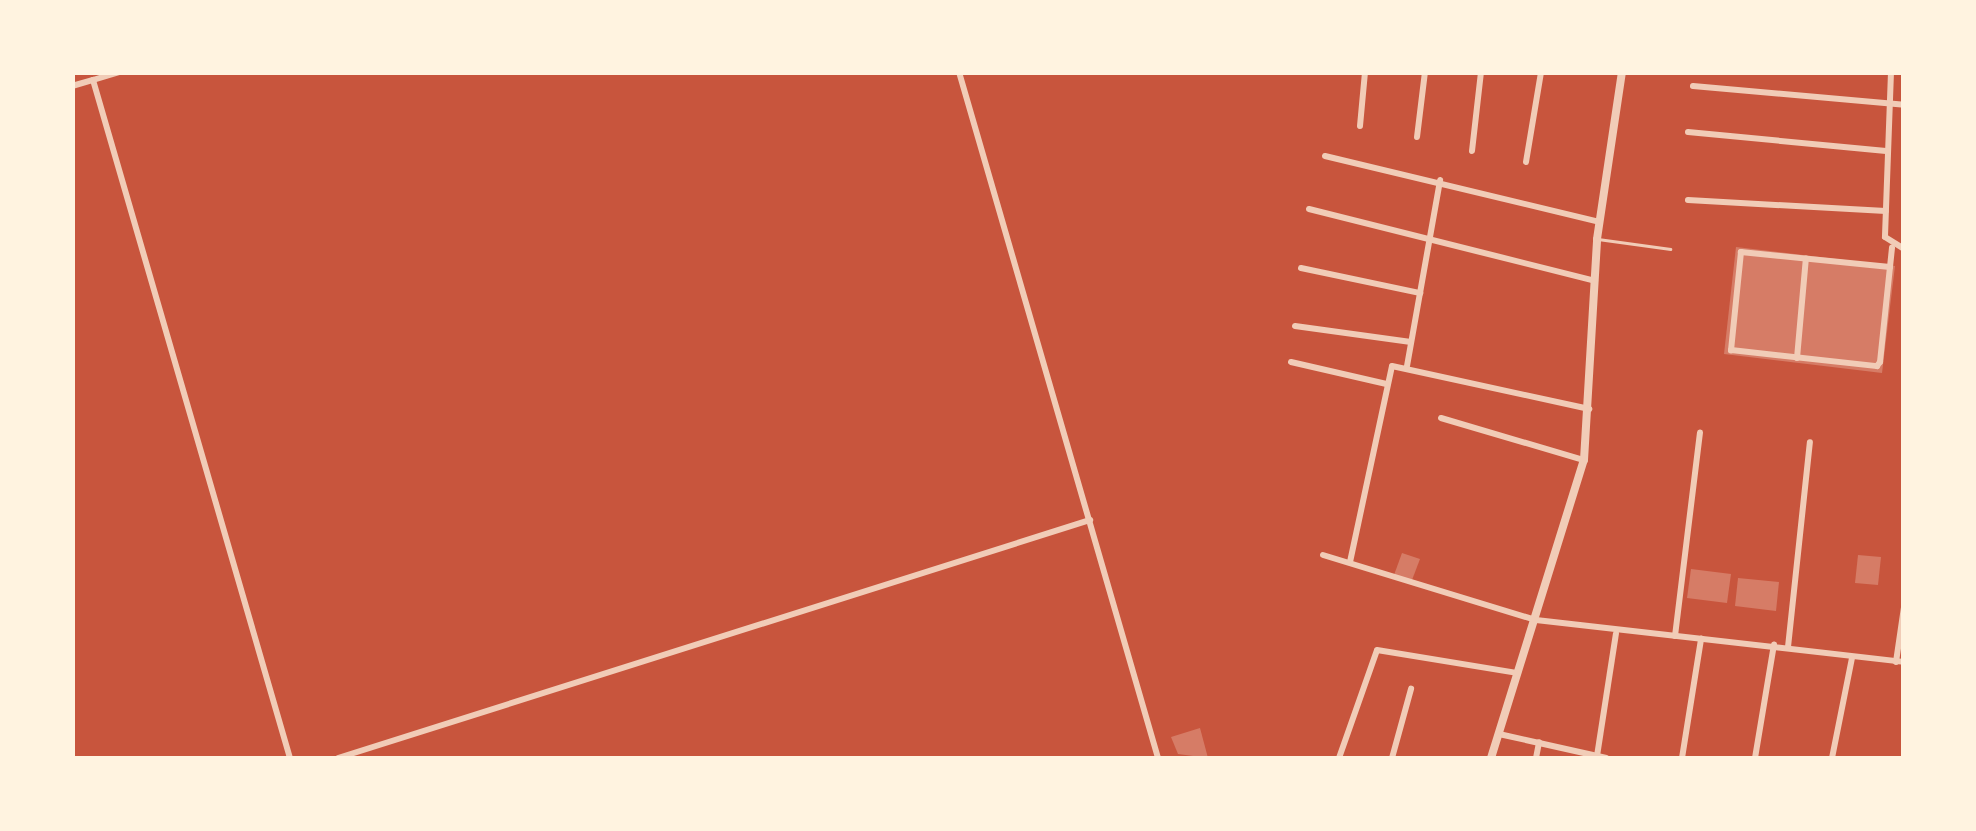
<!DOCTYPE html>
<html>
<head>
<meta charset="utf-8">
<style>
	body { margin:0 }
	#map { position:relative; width:1976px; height:831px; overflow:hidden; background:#c8553d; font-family:"Noto Sans",sans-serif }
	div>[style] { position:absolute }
	.building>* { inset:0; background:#d67c66 }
	.service>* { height:2.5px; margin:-1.25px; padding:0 1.25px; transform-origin:1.25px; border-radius:1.25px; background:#f1ccb7 }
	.minor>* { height:6px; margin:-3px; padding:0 3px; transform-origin:3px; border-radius:3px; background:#f1ccb7 }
	.tertiary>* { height:8px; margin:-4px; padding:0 4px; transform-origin:4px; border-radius:4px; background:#f1ccb7 }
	span { translate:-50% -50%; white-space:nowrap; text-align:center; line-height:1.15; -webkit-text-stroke:10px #fff3e0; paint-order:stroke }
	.frame { position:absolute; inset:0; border:75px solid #fff3e0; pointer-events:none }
</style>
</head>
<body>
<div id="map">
	<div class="building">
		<div style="clip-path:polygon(1736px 247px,1895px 266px,1882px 373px,1724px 354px)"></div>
		<div style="clip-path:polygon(1402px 553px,1420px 559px,1412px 580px,1394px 575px)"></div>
		<div style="clip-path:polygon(1858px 555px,1881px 557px,1878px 585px,1855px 583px)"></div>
		<div style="clip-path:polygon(1691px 569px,1731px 574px,1727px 603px,1687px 598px)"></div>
		<div style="clip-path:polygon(1738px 578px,1779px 582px,1776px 611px,1735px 606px)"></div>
		<div style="clip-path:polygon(1200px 728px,1208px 758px,1178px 754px,1171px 737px)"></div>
	</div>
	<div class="service">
		<div style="left:1598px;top:239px;width:73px;rotate:7.9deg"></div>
	</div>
	<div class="minor">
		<div style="left:959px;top:72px;width:714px;rotate:73.82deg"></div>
		<div style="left:1891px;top:72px;width:165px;rotate:92.1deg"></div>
		<div style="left:1885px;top:237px;width:22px;rotate:32deg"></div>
		<div style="left:93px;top:80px;width:27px;rotate:-17deg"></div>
		<div style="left:72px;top:86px;width:22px;rotate:-16deg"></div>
		<div style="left:93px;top:80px;width:706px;rotate:73.8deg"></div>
		<div style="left:1693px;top:86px;width:212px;rotate:5.1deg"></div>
		<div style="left:1360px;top:126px;width:54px;rotate:-84.7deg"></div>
		<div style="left:1688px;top:132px;width:199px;rotate:5.5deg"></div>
		<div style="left:1417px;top:137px;width:65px;rotate:-83deg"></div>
		<div style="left:1472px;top:151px;width:80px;rotate:-83.5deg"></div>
		<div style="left:1325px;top:156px;width:282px;rotate:13.5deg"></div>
		<div style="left:1526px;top:162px;width:91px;rotate:-80.5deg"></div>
		<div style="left:1688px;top:200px;width:198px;rotate:3.2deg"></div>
		<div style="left:1309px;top:209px;width:295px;rotate:14.1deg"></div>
		<div style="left:1890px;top:267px;width:150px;rotate:-174.3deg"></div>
		<div style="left:1741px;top:252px;width:99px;rotate:95.8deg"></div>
		<div style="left:1731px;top:350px;width:147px;rotate:6.3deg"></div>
		<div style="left:1877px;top:366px;width:5px;rotate:-53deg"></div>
		<div style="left:1880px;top:362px;width:115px;rotate:-84deg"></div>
		<div style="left:1301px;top:268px;width:122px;rotate:11.9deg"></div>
		<div style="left:1295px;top:326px;width:117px;rotate:7.9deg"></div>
		<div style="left:1797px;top:358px;width:100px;rotate:-84.9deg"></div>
		<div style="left:1291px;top:362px;width:98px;rotate:13deg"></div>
		<div style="left:1407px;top:366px;width:189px;rotate:-79.9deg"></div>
		<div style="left:1441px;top:418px;width:149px;rotate:16.4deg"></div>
		<div style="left:1323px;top:555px;width:223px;rotate:17deg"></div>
		<div style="left:1536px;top:620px;width:370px;rotate:6.5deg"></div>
		<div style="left:1350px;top:562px;width:200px;rotate:-77.9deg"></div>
		<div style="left:1392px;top:366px;width:202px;rotate:12.3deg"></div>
		<div style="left:1675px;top:636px;width:205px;rotate:-83deg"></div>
		<div style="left:1788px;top:647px;width:206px;rotate:-83.9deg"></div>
		<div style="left:1896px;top:662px;width:56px;rotate:-81.7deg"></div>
		<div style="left:1499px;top:734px;width:110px;rotate:12.6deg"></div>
		<div style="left:1597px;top:756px;width:124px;rotate:-81.2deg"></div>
		<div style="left:338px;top:758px;width:789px;rotate:-17.56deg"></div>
		<div style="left:1339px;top:758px;width:114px;rotate:-70.6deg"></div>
		<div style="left:1377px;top:650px;width:143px;rotate:9.3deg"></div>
		<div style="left:1392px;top:758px;width:72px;rotate:-74.6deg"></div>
		<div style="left:1536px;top:758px;width:16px;rotate:-79deg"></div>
		<div style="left:1682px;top:758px;width:121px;rotate:-80.9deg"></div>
		<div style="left:1755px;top:758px;width:115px;rotate:-80.5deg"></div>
		<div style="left:1832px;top:758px;width:102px;rotate:-78.7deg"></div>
	</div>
	<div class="tertiary">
		<div style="left:1491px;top:758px;width:312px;rotate:-72.7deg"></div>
		<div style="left:1584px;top:460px;width:221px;rotate:-86.6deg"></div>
		<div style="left:1597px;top:239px;width:169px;rotate:-81.5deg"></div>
	</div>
	<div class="frame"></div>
</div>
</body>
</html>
